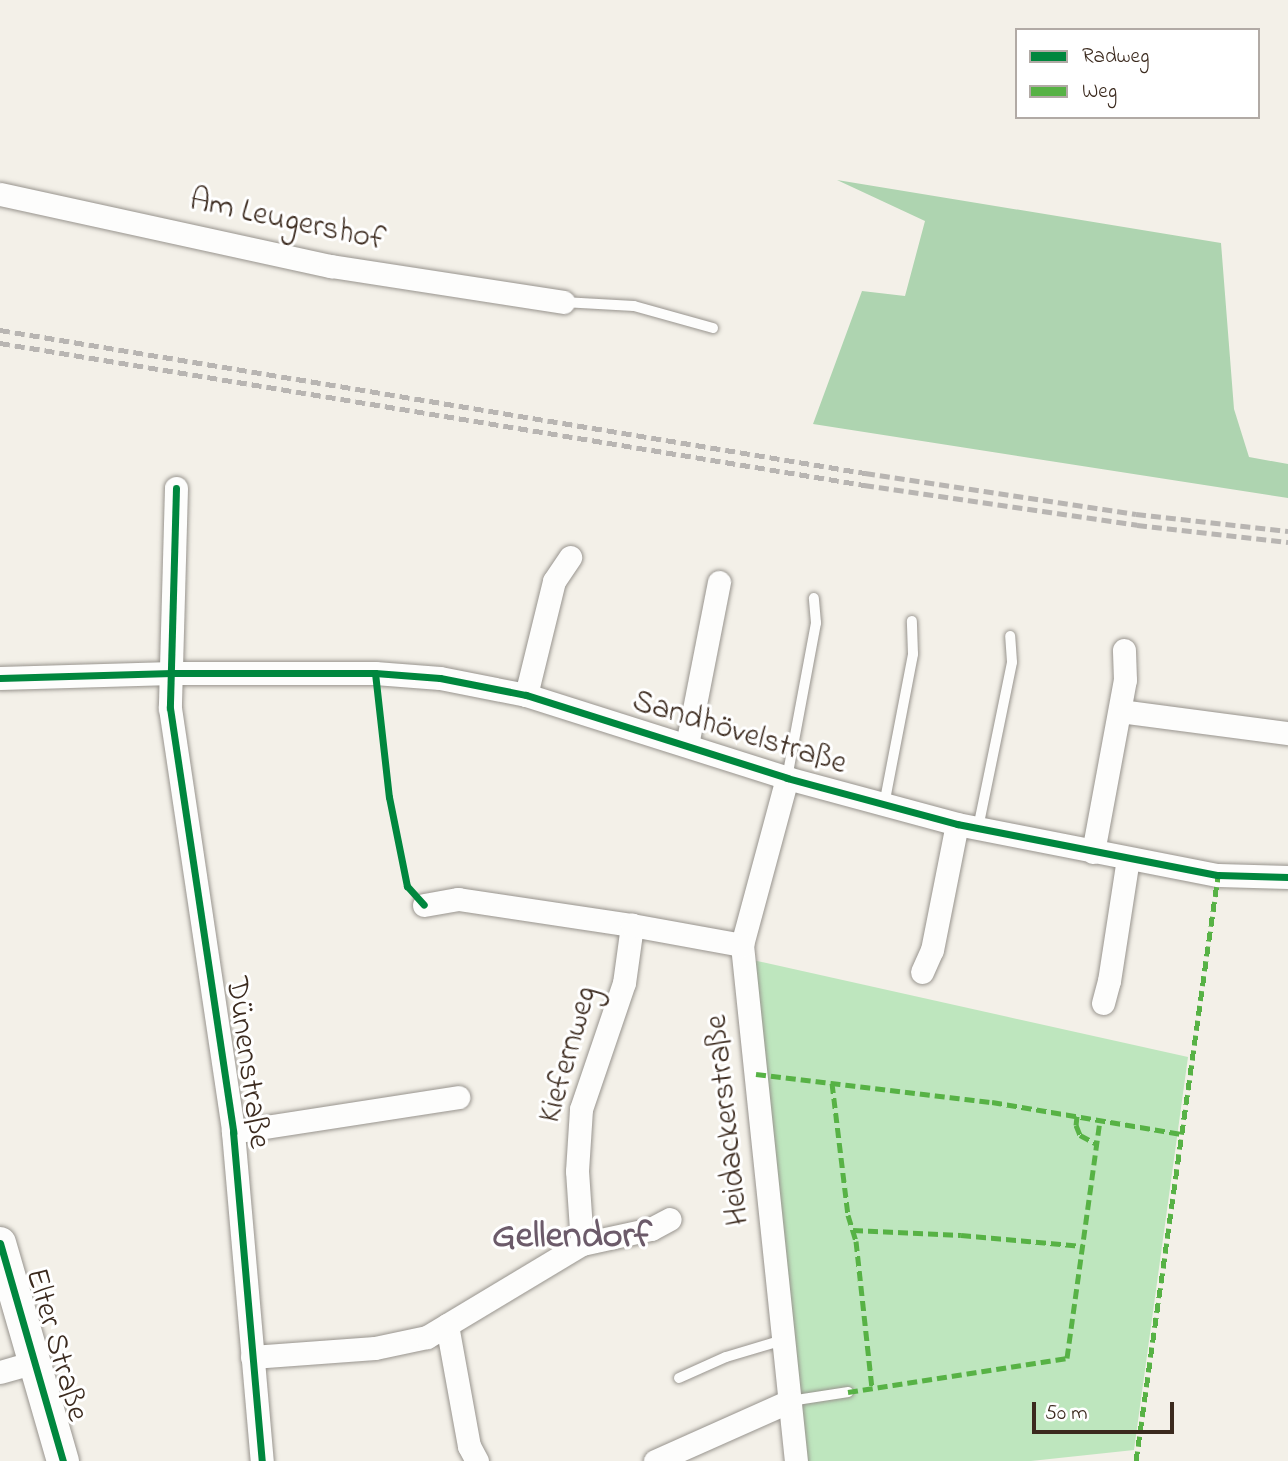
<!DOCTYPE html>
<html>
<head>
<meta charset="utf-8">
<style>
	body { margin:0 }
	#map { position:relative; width:1288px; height:1461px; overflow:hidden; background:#f3f0e8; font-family:"Indie Flower",sans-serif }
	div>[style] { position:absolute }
	.green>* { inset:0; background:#bee6be }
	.forest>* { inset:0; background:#aed4b0 }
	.roads { filter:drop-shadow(0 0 2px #98948e) drop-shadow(0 0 2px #98948e) }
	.lane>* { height:10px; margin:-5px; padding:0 5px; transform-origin:5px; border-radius:5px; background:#fdfdfc }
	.street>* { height:23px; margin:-11.5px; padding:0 11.5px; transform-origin:11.5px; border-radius:11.5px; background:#fdfdfc }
	.secondary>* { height:32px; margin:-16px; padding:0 16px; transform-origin:16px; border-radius:16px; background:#fdfdfc }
	.rail>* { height:5px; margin-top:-2.5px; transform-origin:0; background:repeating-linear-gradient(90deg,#b8b5b2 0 10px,transparent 0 15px) }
	.quiet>* { height:5px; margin-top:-2.5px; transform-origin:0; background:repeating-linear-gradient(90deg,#57b245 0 10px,transparent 0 15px) }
	.cycleway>* { height:7px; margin:-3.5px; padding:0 3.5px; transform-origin:3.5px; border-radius:3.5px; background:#00873e }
	span { translate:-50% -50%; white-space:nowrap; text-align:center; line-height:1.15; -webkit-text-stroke:6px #fff; paint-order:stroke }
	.street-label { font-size:32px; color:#3b2a1e }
	.district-label { font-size:38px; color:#6c5b6a; font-weight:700 }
	.legend { position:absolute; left:1015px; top:28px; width:245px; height:91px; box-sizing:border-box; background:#fff; border:2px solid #b1aaa5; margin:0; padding:9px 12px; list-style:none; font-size:21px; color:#3b2a1e }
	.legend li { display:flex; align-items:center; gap:14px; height:35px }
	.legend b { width:35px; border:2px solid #b1aaa5 }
	.scale { position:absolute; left:1032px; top:1402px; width:142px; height:32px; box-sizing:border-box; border:4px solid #3b2a1e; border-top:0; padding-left:9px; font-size:21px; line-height:24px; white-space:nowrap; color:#3b2a1e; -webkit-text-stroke:5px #fff; paint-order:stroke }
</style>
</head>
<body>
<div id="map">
	<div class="green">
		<div style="clip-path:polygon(748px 959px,1188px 1057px,1134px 1450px,1031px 1461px,800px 1461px)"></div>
	</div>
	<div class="forest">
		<div style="clip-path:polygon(837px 180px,1221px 243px,1234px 409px,1249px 457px,1288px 464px,1288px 498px,813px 424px,862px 291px,905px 296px,925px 221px)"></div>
	</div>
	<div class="roads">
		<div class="lane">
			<div style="left:563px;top:302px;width:71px;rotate:3.2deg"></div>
			<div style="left:634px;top:306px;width:82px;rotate:15.6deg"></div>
			<div style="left:787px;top:778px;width:158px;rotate:-79.4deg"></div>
			<div style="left:816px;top:623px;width:25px;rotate:-95deg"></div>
			<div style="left:884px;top:805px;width:154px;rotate:-79.1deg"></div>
			<div style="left:913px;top:654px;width:33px;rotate:-92deg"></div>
			<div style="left:978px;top:828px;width:169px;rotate:-78.4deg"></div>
			<div style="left:1012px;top:662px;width:26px;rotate:-94deg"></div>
			<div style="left:679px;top:1378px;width:51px;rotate:-24.1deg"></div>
			<div style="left:726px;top:1357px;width:59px;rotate:-16.6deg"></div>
			<div style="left:790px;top:1401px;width:59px;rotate:-8.8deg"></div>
		</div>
		<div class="street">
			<div style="left:0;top:194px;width:339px;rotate:12.3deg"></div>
			<div style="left:331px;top:266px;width:235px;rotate:8.8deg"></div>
			<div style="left:176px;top:488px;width:220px;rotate:91.6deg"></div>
			<div style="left:170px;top:708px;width:429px;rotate:81.5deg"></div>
			<div style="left:233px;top:1132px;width:330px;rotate:85deg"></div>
			<div style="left:0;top:678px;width:172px;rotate:-1.7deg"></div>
			<div style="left:172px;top:673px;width:203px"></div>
			<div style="left:375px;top:673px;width:65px;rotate:4.4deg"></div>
			<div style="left:440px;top:678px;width:88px;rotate:11.2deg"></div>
			<div style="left:526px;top:695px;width:274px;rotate:17.6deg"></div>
			<div style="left:787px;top:778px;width:176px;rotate:15.1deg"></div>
			<div style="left:957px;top:824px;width:266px;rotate:11.1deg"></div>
			<div style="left:1218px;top:875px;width:70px;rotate:1.6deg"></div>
			<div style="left:526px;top:695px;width:117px;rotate:-76.2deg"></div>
			<div style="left:554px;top:581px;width:29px;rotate:-56deg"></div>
			<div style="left:1120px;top:711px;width:169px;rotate:7.5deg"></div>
			<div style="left:687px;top:745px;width:166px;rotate:-78.9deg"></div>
			<div style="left:787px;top:778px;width:173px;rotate:105.1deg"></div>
			<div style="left:742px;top:945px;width:519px;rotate:84.03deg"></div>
			<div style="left:1093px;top:852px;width:175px;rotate:-79.5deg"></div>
			<div style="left:1125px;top:680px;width:30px;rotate:-92deg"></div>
			<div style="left:424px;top:905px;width:35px;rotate:-10deg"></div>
			<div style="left:458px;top:899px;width:176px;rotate:8.5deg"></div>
			<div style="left:922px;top:972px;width:24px;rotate:-66deg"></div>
			<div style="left:932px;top:950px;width:128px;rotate:-78.8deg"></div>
			<div style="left:1103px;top:1003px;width:23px;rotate:-75deg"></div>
			<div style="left:1109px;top:981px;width:124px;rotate:-81.2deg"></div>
			<div style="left:233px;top:1132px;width:228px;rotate:-8.8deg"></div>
			<div style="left:582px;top:1244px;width:71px;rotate:-12.3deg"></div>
			<div style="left:651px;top:1229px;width:21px;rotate:-28deg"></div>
			<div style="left:447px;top:1325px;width:123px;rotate:79.7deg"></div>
			<div style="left:469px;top:1446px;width:17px;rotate:62deg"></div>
			<div style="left:252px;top:1357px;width:123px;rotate:-4.2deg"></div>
			<div style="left:375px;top:1348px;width:53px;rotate:-11.9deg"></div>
			<div style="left:427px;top:1337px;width:181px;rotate:-31deg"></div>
			<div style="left:582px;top:1244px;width:73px;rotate:-93.9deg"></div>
			<div style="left:577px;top:1171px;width:62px;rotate:-86.3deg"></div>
			<div style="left:581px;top:1109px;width:133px;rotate:-71.2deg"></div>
			<div style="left:624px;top:983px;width:59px;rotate:-82.1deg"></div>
			<div style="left:632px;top:925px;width:112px;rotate:10.3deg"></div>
			<div style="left:0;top:1372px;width:35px;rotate:-16deg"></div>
			<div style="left:655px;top:1461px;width:148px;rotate:-24deg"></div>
		</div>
		<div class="secondary">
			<div style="left:0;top:1243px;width:227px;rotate:73.9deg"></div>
		</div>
	</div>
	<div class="rail">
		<div style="left:0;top:330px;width:877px;rotate:9.39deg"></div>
		<div style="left:865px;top:473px;width:274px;rotate:8.6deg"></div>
		<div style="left:1136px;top:514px;width:153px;rotate:6.4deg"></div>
		<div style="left:0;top:343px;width:876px;rotate:9.33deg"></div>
		<div style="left:864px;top:485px;width:276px;rotate:8.3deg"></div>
		<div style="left:1137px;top:525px;width:152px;rotate:6.4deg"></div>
	</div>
	<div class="quiet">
		<div style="left:756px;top:1074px;width:238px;rotate:6.8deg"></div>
		<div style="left:992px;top:1102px;width:192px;rotate:9.6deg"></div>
		<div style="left:832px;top:1083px;width:133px;rotate:83.1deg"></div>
		<div style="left:848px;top:1215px;width:27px;rotate:73deg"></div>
		<div style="left:856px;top:1241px;width:149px;rotate:83.8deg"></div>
		<div style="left:1077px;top:1116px;width:9px;rotate:96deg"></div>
		<div style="left:1076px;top:1125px;width:11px;rotate:68deg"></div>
		<div style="left:1080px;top:1135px;width:19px;rotate:28deg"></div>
		<div style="left:853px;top:1230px;width:108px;rotate:2.7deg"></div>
		<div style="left:961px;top:1235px;width:122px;rotate:5.2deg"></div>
		<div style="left:848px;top:1392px;width:222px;rotate:-8.8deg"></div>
		<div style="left:1067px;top:1358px;width:240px;rotate:-82.1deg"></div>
		<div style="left:1136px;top:1461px;width:592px;rotate:-82.03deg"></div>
	</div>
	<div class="cycleway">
		<div style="left:176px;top:488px;width:220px;rotate:91.6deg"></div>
		<div style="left:170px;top:708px;width:429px;rotate:81.5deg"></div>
		<div style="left:233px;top:1132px;width:330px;rotate:85deg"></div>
		<div style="left:375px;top:673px;width:125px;rotate:83.6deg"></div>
		<div style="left:389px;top:797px;width:91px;rotate:78.6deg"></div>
		<div style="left:407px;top:886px;width:25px;rotate:48deg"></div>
		<div style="left:0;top:678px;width:172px;rotate:-1.7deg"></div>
		<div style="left:172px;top:673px;width:203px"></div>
		<div style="left:375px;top:673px;width:65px;rotate:4.4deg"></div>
		<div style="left:440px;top:678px;width:88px;rotate:11.2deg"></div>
		<div style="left:526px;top:695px;width:274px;rotate:17.6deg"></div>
		<div style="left:787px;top:778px;width:176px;rotate:15.1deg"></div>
		<div style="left:957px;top:824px;width:266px;rotate:11.1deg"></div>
		<div style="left:1218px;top:875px;width:70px;rotate:1.6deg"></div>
		<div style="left:0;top:1243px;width:227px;rotate:73.9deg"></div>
	</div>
	<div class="street-label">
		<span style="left:287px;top:222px;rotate:12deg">Am Leugershof</span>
		<span style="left:739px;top:734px;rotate:17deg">Sandhövelstraße</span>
		<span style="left:570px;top:1055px;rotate:-74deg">Kiefernweg</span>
		<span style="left:246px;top:1063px;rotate:82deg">Dünenstraße</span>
		<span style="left:729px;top:1120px;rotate:-96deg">Heidackerstraße</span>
		<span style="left:55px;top:1345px;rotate:74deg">Elter Straße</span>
	</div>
	<div class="district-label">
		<span style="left:572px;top:1238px">Gellendorf</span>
	</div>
	<ul class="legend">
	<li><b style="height:9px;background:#00873e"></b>Radweg</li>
	<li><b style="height:9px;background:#57b245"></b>Weg</li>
	</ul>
	<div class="scale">50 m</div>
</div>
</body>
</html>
